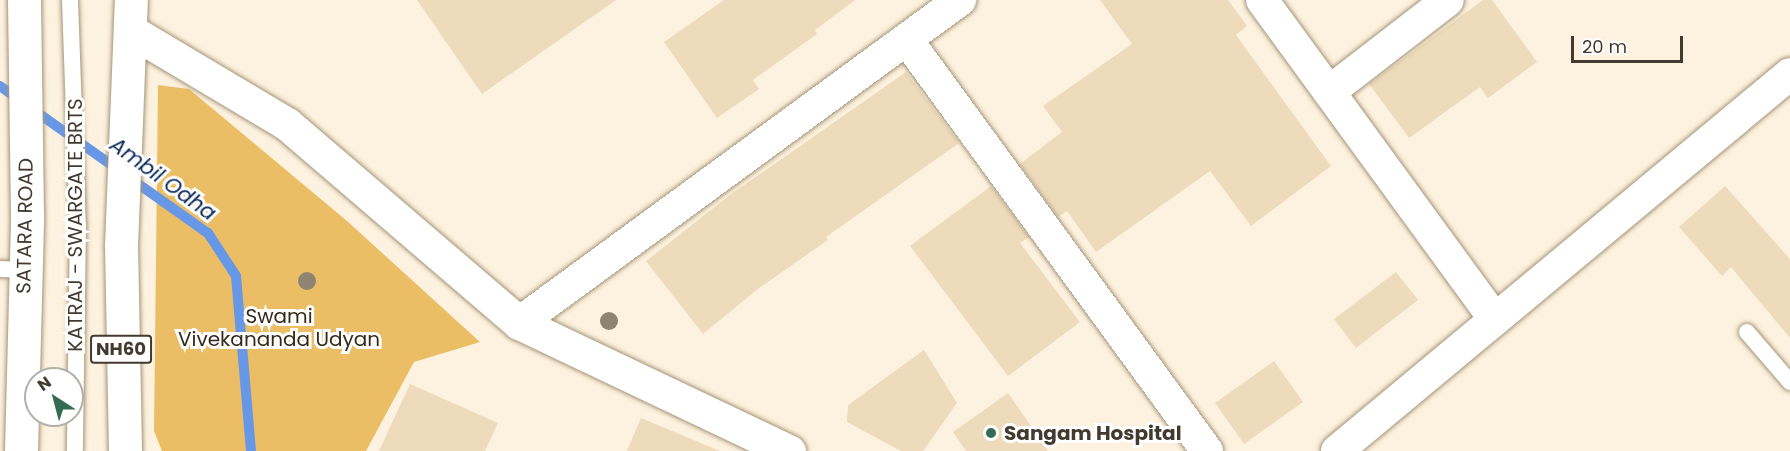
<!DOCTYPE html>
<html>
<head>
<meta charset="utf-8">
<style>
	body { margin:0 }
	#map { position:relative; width:1790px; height:451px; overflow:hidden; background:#fdf2df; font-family:Poppins,sans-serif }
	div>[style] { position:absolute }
	.green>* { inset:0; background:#ebbd65 }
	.stream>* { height:10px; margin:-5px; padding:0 5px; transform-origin:5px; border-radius:5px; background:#6698e7 }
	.building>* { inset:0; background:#eddbbb }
	.roads { filter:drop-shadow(0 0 2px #a59477) drop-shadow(0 0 2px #a59477) }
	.service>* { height:16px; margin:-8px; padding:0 8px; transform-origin:8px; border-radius:8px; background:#fff }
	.minor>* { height:32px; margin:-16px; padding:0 16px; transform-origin:16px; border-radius:16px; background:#fff }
	.tertiary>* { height:33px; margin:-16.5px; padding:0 16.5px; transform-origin:16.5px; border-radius:16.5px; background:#fff }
	.trunk>* { height:33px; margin:-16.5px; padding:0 16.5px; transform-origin:16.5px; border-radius:16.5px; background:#fff }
	.trees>* { width:18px; height:18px; margin:-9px; border-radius:50%; background:#8e8472 }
	.dots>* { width:16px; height:16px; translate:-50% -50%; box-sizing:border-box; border:3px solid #fff; border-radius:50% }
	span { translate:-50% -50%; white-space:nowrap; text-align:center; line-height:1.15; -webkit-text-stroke:6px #fff; paint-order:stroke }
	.shield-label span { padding:2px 4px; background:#fff; border:2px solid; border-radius:4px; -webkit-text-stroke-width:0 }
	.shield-label { font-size:18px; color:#423a2e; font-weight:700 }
	.street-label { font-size:20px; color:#423a2e }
	.park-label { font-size:20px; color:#332a19 }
	.poi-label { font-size:20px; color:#423a2e; font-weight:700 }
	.left { translate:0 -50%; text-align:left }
	.water-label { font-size:21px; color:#09295a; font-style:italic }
	.north { position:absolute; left:24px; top:367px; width:60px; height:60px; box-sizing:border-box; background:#fff; border:2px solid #b3b0ab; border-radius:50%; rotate:324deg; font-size:16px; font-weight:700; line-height:24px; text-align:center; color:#423a2e }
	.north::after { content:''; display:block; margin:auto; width:21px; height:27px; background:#336b53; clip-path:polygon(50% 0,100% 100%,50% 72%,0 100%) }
	.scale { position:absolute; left:1571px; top:36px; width:112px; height:27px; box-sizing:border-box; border:3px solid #423a2e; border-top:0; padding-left:8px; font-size:18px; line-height:21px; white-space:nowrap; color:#423a2e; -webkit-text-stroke:4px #fff; paint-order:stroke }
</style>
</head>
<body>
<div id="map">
	<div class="green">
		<div style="clip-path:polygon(158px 85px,189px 89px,347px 221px,480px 342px,414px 362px,366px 451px,162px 451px,154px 431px)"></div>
	</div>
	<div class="stream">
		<div style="left:0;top:86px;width:255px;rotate:35.3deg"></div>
		<div style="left:208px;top:233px;width:51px;rotate:56.9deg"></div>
		<div style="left:236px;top:276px;width:176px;rotate:85.1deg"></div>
	</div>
	<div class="building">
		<div style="clip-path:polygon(417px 0,616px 0,482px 94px)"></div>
		<div style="clip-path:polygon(724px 0,855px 0,815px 30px,817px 34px,753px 80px,759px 89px,717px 118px,664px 42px)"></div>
		<div style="clip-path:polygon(1100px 0,1228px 0,1247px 26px,1236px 35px,1331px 166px,1251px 226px,1210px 171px,1096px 252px,1067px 211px,1058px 217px,1020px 164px,1062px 132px,1043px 106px,1132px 44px)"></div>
		<div style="clip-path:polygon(1483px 0,1492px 0,1537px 62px,1488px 98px,1480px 87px,1409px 138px,1369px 84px)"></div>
		<div style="clip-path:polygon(906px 72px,959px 143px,826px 237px,828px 240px,759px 288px,703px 334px,646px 261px,730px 195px)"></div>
		<div style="clip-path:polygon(991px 186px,1029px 237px,1020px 243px,1080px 322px,1008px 376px,910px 246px)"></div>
		<div style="clip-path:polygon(1725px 186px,1790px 259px,1790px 338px,1731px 267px,1722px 276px,1679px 227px)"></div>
		<div style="clip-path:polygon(1396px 272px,1418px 300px,1356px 348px,1334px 319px)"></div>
		<div style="clip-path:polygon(924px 350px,957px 403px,923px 451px,901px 451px,847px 422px,848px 405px)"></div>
		<div style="clip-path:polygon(1274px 361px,1303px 402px,1244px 444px,1215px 403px)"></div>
		<div style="clip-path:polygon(410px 384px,498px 423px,485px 451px,379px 451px)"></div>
		<div style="clip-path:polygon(1008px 393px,1048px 451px,966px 451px,953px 432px)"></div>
		<div style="clip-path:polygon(641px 418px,720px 451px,627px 451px)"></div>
	</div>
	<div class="roads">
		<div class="service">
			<div style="left:70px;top:0;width:225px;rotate:88deg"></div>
			<div style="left:78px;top:225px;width:226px;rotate:90.8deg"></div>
			<div style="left:0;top:269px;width:25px;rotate:2deg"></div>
			<div style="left:1747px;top:332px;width:66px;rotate:49.3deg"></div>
		</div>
		<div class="minor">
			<div style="left:1262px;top:0;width:395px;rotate:53.9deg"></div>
			<div style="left:907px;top:40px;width:509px;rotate:53.87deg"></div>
			<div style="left:1329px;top:92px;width:150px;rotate:-37.7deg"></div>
			<div style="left:519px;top:323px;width:547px;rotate:-36.22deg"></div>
			<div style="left:1337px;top:451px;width:589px;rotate:-39.77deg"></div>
		</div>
		<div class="tertiary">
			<div style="left:131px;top:31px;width:182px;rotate:30.8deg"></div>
			<div style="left:287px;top:124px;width:306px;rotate:40.6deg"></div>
			<div style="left:519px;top:323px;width:299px;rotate:25.4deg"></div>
		</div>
		<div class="trunk">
			<div style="left:21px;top:451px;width:236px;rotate:-88.5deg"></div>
			<div style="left:27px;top:215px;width:215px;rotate:-90.8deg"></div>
			<div style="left:125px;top:451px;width:205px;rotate:-91.1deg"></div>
			<div style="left:121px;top:246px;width:246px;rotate:-87.7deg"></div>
		</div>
	</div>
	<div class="trees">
		<div style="left:307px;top:281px"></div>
		<div style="left:609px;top:321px"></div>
	</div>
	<div class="dots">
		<div style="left:991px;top:433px;background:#336b53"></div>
	</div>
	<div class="shield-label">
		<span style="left:121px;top:349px">NH60</span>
	</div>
	<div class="street-label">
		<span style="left:75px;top:225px;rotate:-90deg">KATRAJ - SWARGATE BRTS</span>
		<span style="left:25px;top:226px;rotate:-89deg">SATARA ROAD</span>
	</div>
	<div class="park-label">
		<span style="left:279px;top:328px">Swami<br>Vivekananda Udyan</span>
	</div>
	<div class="poi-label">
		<span class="left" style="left:1004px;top:433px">Sangam Hospital</span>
	</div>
	<div class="water-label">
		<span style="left:163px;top:179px;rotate:36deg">Ambil Odha</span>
	</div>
	<div class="north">N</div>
	<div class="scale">20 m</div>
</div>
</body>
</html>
